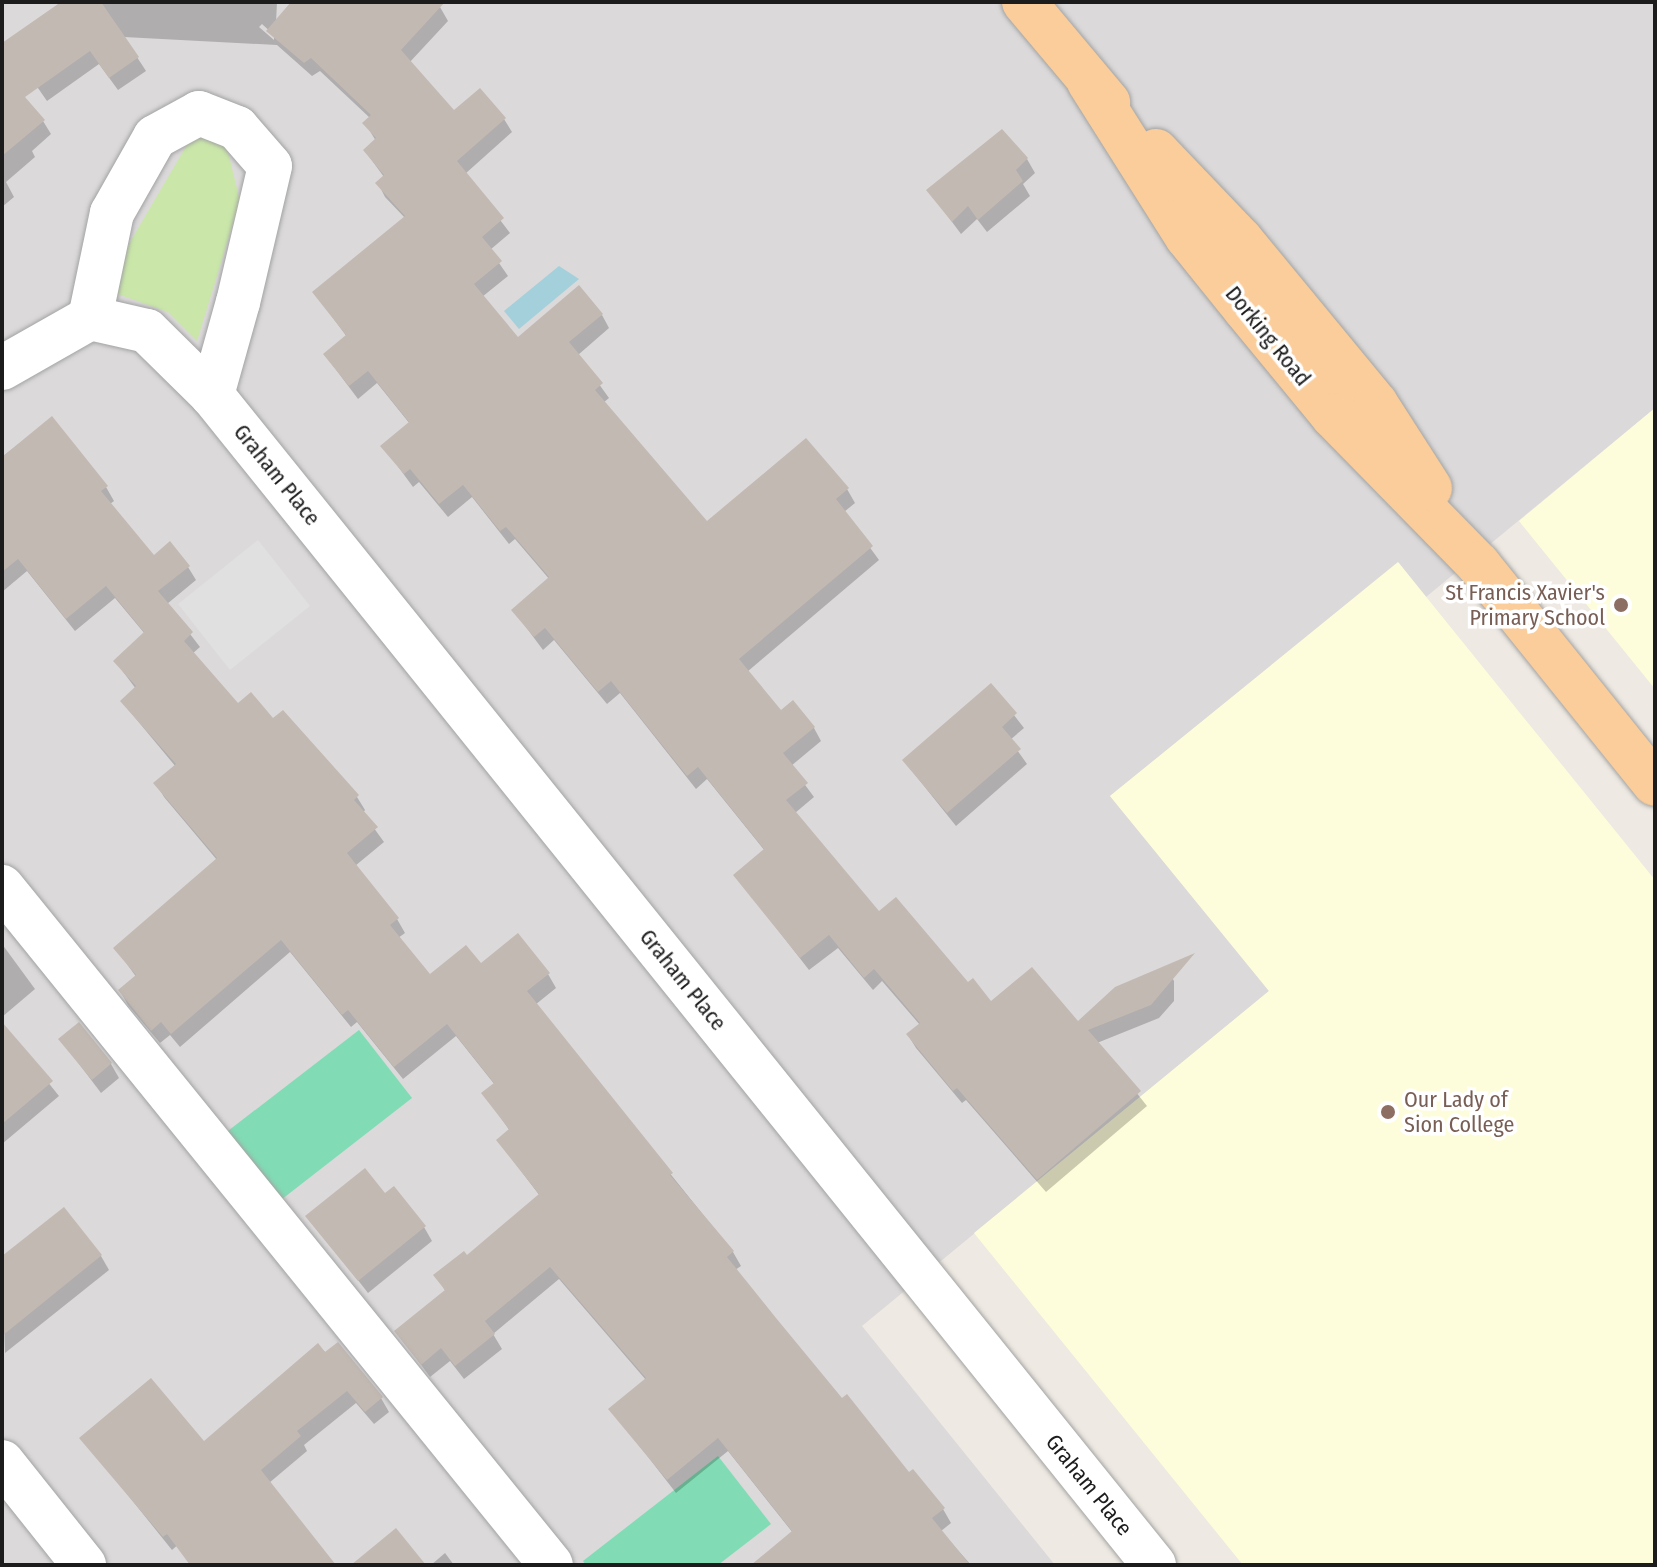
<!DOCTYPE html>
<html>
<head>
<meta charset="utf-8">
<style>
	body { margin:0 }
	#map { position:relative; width:1657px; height:1567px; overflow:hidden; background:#eee9e2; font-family:"Fira Sans Condensed",sans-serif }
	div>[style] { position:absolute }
	.residential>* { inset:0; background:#dbd9d9 }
	.education>* { inset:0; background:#fefddb }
	.grass>* { inset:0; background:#cae7a9 }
	.pitch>* { inset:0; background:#81dcb5 }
	.parking>* { inset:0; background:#e0e0e0 }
	.water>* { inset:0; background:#a3d0db }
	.shadow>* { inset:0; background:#0003 }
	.building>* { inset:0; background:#c2b9b2 }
	.roads { filter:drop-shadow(0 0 2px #a3a3a3) drop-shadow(0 0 2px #a3a3a3) }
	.minor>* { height:44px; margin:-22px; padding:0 22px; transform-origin:22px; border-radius:22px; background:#fff }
	.major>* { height:44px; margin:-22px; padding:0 22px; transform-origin:22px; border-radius:22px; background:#facd9b }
	.dots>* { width:22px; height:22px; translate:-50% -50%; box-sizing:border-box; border:4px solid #fff; border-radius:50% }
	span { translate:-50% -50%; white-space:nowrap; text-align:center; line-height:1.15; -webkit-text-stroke:7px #fff; paint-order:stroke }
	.street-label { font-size:22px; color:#1c1c1c }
	.education-label { font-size:22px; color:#785e54 }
	.right { translate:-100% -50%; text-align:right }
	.left { translate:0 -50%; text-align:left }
	.frame { position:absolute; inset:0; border:4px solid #1c1c1c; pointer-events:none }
</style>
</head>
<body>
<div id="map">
	<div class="residential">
		<div style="clip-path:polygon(2px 2px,1655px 2px,1655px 408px,1426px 597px,1399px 563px,1110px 796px,1269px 991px,862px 1326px,1055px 1565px,2px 1565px)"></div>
	</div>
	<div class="education">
		<div style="clip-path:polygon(1655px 408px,1655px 689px,1519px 521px)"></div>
		<div style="clip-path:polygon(1398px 562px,1655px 880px,1655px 1565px,1243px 1565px,974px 1233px,1269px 991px,1110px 796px)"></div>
	</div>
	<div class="grass">
		<div style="clip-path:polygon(210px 137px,226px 144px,240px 201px,197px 341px,168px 312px,109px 291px,109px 278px,191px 138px)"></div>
	</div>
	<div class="pitch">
		<div style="clip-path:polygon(359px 1030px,412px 1098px,277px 1203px,224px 1134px)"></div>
		<div style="clip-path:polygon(718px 1456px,771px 1524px,718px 1565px,586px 1565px,583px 1561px)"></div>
	</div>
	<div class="parking">
		<div style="clip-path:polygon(258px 540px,310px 606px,230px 670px,178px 604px)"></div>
	</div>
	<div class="water">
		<div style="clip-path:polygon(559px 266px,579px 279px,519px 329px,504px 311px)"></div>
	</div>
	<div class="shadow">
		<div style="clip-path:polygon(evenodd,56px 2px,277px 2px,276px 23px,294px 2px,434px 2px,440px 7px,448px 21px,409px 63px,454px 113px,504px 119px,512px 132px,465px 174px,510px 233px,490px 250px,508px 276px,482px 297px,517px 339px,602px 315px,609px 328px,578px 355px,609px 398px,603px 403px,707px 524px,847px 489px,855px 503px,844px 512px,879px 560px,747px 672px,780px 713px,814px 728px,821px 741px,791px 766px,814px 797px,795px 813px,879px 914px,991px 1004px,1077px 1024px,1166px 967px,1174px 981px,1174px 1001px,1159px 1018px,1097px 1043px,1147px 1106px,1046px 1192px,966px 1100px,962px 1103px,916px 1048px,908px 1035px,920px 1025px,882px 981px,873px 990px,838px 948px,809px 970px,736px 876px,765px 851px,707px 779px,696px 789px,620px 693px,607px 704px,554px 640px,543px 650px,514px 611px,550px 580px,515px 539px,509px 544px,472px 497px,448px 517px,419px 482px,413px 487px,383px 446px,410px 424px,377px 383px,358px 399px,325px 355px,347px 337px,314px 292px,405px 218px,385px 197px,378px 183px,384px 177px,365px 151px,376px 141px,365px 123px,370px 118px,320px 71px,312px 76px,277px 45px,124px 37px,146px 71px,118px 90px,99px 64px,47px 101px,15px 55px,59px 6px,56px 2px,262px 24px,274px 35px,274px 40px,259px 27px,262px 24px)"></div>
		<div style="clip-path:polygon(2px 90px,43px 121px,51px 134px,32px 151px,35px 157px,6px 182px,14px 197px,2px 207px)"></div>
		<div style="clip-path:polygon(1027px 159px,1035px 173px,1023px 184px,1030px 196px,987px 232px,977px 219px,961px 234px,929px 191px)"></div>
		<div style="clip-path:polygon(52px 418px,106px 487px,114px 501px,110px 504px,153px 557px,188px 567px,196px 580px,167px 604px,200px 647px,192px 654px,238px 705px,273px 721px,357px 797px,365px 810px,363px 813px,384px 842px,355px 866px,397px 919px,405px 933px,398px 938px,430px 977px,481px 966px,548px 974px,556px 988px,535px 1005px,733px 1252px,741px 1266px,735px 1270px,842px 1401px,943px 1509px,951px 1523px,941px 1531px,971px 1565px,767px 1565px,793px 1533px,728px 1451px,676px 1493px,611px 1409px,646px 1380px,559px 1279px,493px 1334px,502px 1349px,464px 1379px,450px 1361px,430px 1377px,397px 1332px,446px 1292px,436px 1276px,467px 1258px,540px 1196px,498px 1141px,510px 1131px,484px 1094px,495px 1085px,456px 1036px,403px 1079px,357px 1022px,351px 1027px,290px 952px,180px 1047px,170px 1035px,160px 1043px,128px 1005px,120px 991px,137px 978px,116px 949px,217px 860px,164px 797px,156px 783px,176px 767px,122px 702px,136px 689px,115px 661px,145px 634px,115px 598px,75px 631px,27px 571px,2px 592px,2px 457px)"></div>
		<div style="clip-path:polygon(991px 686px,1024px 728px,1010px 740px,1027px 764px,956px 826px,904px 761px)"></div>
		<div style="clip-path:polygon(2px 944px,35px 989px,2px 1017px)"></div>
		<div style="clip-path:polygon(2px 1025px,59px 1096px,2px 1144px)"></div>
		<div style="clip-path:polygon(61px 1040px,111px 1064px,119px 1078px,101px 1093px)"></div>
		<div style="clip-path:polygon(385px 1196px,424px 1227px,432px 1241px,368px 1293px,308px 1216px)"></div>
		<div style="clip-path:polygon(101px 1256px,109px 1270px,5px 1353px,2px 1259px)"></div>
		<div style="clip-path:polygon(318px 1346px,381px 1398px,389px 1412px,374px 1424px,356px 1403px,304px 1445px,307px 1451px,269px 1483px,334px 1565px,196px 1565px,206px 1520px,172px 1550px,82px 1438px,203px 1444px)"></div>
		<div style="clip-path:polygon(445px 1553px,454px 1565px,431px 1565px)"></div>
	</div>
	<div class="building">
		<div style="clip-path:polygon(61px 2px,101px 2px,139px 57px,109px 78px,90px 51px,25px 97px,45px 120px,2px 156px,2px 43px)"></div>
		<div style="clip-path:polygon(291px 2px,445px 2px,401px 50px,454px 110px,480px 88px,506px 118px,457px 161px,504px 218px,482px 237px,502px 261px,474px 284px,518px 337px,579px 285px,603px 314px,569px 342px,603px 383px,595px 390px,707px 521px,806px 438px,849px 488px,836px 499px,873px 546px,739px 659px,781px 710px,793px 700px,815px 727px,783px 753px,808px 783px,786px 800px,879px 911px,896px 897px,968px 982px,973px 978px,991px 1001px,1032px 967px,1078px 1021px,1115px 987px,1195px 953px,1151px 1005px,1088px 1030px,1141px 1091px,1037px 1180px,957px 1088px,953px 1091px,906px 1034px,920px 1023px,874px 969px,864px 978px,829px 935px,800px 958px,733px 875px,764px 849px,698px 767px,687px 776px,611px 681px,598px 692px,545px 628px,534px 637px,511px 610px,549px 577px,506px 527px,500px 531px,463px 485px,439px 504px,410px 469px,404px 474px,380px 446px,409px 422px,368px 371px,349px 386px,323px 354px,346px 335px,312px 292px,405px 216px,375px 183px,384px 175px,363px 150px,376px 138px,362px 123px,371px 115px,311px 58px,304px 63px,266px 31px)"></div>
		<div style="clip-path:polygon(1002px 129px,1028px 158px,1016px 170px,1023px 181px,978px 220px,968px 206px,952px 222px,926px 190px)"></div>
		<div style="clip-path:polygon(52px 416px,108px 486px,101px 491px,154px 555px,170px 541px,190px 566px,158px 591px,193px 632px,184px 641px,238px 703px,251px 692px,273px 718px,283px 710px,359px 795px,354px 800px,378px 827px,347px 853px,399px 918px,390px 925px,430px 974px,466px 945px,481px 963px,518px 933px,550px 973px,527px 991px,673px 1173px,670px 1175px,734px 1251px,727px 1257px,776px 1318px,842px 1398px,847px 1394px,909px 1472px,913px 1469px,945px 1508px,932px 1518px,970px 1565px,751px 1565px,792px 1531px,718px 1438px,667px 1480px,608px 1409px,646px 1378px,550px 1267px,485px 1321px,495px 1334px,455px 1366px,441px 1348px,421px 1365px,394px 1331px,445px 1290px,433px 1275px,464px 1251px,467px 1255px,539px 1194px,496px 1140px,509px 1129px,481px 1093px,494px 1083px,447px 1024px,394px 1067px,348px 1010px,342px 1015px,281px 940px,171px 1034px,161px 1022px,151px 1031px,118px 990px,136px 975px,113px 948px,217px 858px,153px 783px,176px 764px,120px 701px,136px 686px,113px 661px,144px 632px,106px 586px,66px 619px,18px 559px,2px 572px,2px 457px)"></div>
		<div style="clip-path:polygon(991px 683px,1017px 713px,1002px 727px,1021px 749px,947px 813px,902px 760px)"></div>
		<div style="clip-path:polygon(2px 1022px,53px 1081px,2px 1124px)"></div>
		<div style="clip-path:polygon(79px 1022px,112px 1063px,92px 1080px,58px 1039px)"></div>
		<div style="clip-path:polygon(365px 1168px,385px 1193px,394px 1186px,426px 1226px,358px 1281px,305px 1216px)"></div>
		<div style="clip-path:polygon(64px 1207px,102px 1255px,2px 1336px,2px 1256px)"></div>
		<div style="clip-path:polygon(338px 1342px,383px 1397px,365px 1412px,347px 1391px,297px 1431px,301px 1436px,261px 1470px,336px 1565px,190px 1565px,167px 1534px,163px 1537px,79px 1438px,151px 1378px,204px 1441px,318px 1343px,325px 1352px)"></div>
		<div style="clip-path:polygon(396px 1528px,426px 1565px,351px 1565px)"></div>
	</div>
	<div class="roads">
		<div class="minor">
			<div style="left:90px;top:318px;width:107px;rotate:-78.2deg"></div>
			<div style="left:112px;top:213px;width:87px;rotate:-60.5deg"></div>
			<div style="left:155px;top:137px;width:50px;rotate:-28.6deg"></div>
			<div style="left:199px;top:113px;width:41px;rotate:21.5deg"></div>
			<div style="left:237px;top:128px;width:50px;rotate:49deg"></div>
			<div style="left:270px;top:166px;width:140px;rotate:103.2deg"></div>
			<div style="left:238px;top:302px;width:97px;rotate:105.6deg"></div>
			<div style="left:2px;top:368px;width:101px;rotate:-29.6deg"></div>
			<div style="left:90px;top:318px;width:58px;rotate:12.8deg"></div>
			<div style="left:147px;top:331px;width:91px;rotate:44.6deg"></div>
			<div style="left:212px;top:395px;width:1502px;rotate:51.16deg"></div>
			<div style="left:2px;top:887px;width:872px;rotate:51deg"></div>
			<div style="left:2px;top:1462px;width:132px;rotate:51.5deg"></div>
		</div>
		<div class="major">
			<div style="left:1024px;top:2px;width:131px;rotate:50deg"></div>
			<div style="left:1089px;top:82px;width:183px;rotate:57.7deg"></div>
			<div style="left:1187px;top:237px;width:92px;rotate:51.1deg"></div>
			<div style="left:1245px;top:309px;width:139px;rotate:50.6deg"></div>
			<div style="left:1333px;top:416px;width:207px;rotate:45.6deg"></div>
			<div style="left:1478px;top:564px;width:282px;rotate:51.2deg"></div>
			<div style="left:1156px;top:151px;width:123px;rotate:46.3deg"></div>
			<div style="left:1241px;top:240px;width:212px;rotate:50.5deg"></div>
			<div style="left:1376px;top:404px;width:100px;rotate:57.3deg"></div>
		</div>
	</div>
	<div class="dots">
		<div style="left:1621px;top:605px;background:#8d6e63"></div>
		<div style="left:1388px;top:1112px;background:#8d6e63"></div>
	</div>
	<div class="street-label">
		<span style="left:1268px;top:336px;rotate:51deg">Dorking Road</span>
		<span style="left:277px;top:475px;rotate:51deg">Graham Place</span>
		<span style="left:683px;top:980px;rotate:51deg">Graham Place</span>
		<span style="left:1089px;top:1485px;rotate:51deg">Graham Place</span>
	</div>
	<div class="education-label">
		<span class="right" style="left:1605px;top:605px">St Francis Xavier's<br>Primary School</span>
		<span class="left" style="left:1404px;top:1112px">Our Lady of<br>Sion College</span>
	</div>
	<div class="frame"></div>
</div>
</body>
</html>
